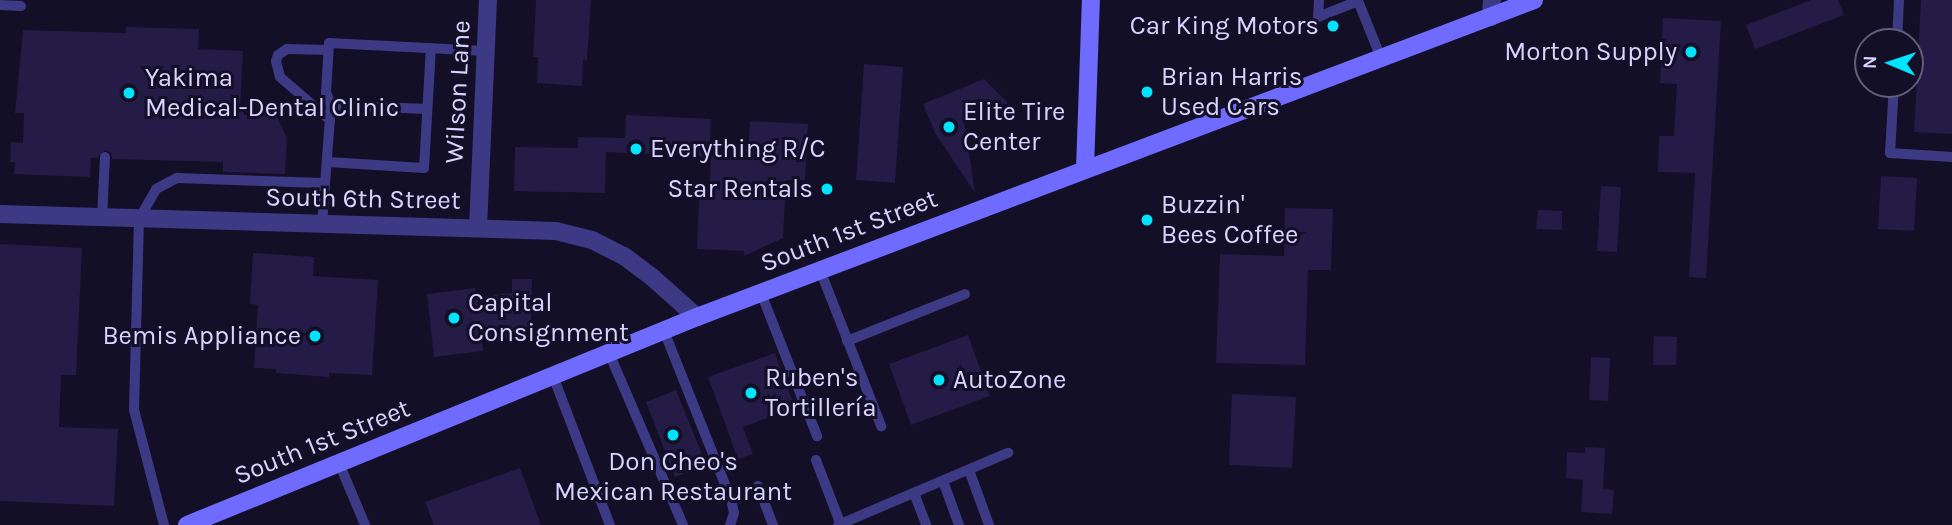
<!DOCTYPE html>
<html>
<head>
<meta charset="utf-8">
<style>
	body { margin:0 }
	#map { position:relative; width:1952px; height:525px; overflow:hidden; background:#130f26; font-family:Karla,sans-serif }
	div>[style] { position:absolute }
	.building>* { inset:0; background:#241b47 }
	.lane>* { height:10px; margin:-5px; padding:0 5px; transform-origin:5px; border-radius:5px; background:#3d3a85 }
	.street>* { height:18px; margin:-9px; padding:0 9px; transform-origin:9px; border-radius:9px; background:#3d3a85 }
	.secondary>* { height:18px; margin:-9px; padding:0 9px; transform-origin:9px; border-radius:9px; background:#6f6bff }
	.dots>* { width:19px; height:19px; translate:-50% -50%; box-sizing:border-box; border:4px solid #130f26; border-radius:50% }
	span { translate:-50% -50%; white-space:nowrap; text-align:center; line-height:1.15; -webkit-text-stroke:6px #130f26; paint-order:stroke }
	.poi-label { font-size:26px; color:#d9d4ff }
	.right { translate:-100% -50%; text-align:right }
	.left { translate:0 -50%; text-align:left }
	.street-label { font-size:26px; color:#d9d4ff }
	.north { position:absolute; left:1854px; top:28px; width:70px; height:70px; box-sizing:border-box; background:#130f26; border:2px solid #625e7d; border-radius:50%; rotate:272deg; font-size:19px; font-weight:700; line-height:28px; text-align:center; color:#d9d4ff }
	.north::after { content:''; display:block; margin:auto; width:24px; height:32px; background:#00e5ff; clip-path:polygon(50% 0,100% 100%,50% 72%,0 100%) }
</style>
</head>
<body>
<div id="map">
	<div class="building">
		<div style="clip-path:polygon(536px 0,591px 0,587px 60px,583px 60px,582px 86px,537px 83px,538px 57px,533px 57px)"></div>
		<div style="clip-path:polygon(1811px 0,1838px 0,1844px 15px,1755px 49px,1746px 25px)"></div>
		<div style="clip-path:polygon(1921px 0,1952px 0,1952px 134px,1914px 132px)"></div>
		<div style="clip-path:polygon(1663px 18px,1721px 21px,1706px 278px,1689px 277px,1695px 173px,1658px 172px,1659px 136px,1674px 136px,1677px 84px,1660px 83px)"></div>
		<div style="clip-path:polygon(126px 27px,199px 29px,198px 49px,243px 51px,240px 107px,244px 107px,244px 115px,277px 117px,287px 138px,285px 174px,223px 172px,223px 162px,112px 159px,111px 153px,105px 150px,97px 158px,91px 158px,90px 177px,14px 174px,15px 162px,10px 162px,11px 142px,23px 143px,24px 113px,15px 113px,23px 30px,126px 33px)"></div>
		<div style="clip-path:polygon(864px 64px,903px 67px,895px 183px,856px 180px)"></div>
		<div style="clip-path:polygon(984px 79px,1008px 103px,964px 120px,975px 193px,935px 133px,923px 104px)"></div>
		<div style="clip-path:polygon(626px 115px,711px 119px,709px 157px,606px 152px,605px 193px,514px 191px,515px 147px,578px 148px,578px 137px,625px 138px)"></div>
		<div style="clip-path:polygon(750px 121px,808px 124px,805px 180px,786px 180px,783px 238px,744px 256px,744px 251px,697px 249px,699px 200px,709px 200px,711px 156px,748px 157px)"></div>
		<div style="clip-path:polygon(1881px 176px,1917px 178px,1914px 231px,1878px 229px)"></div>
		<div style="clip-path:polygon(1601px 186px,1621px 187px,1617px 252px,1597px 251px)"></div>
		<div style="clip-path:polygon(1285px 208px,1333px 209px,1331px 270px,1308px 270px,1305px 365px,1216px 363px,1220px 254px,1284px 256px)"></div>
		<div style="clip-path:polygon(1538px 210px,1562px 211px,1562px 230px,1536px 229px)"></div>
		<div style="clip-path:polygon(0 244px,82px 248px,76px 375px,61px 375px,59px 427px,118px 429px,114px 506px,0 501px)"></div>
		<div style="clip-path:polygon(253px 253px,314px 257px,313px 276px,378px 280px,372px 375px,329px 373px,329px 377px,276px 373px,276px 369px,254px 368px,258px 305px,250px 304px)"></div>
		<div style="clip-path:polygon(512px 279px,532px 279px,531px 340px,482px 339px,483px 351px,434px 357px,427px 294px,475px 288px,477px 297px,512px 293px)"></div>
		<div style="clip-path:polygon(968px 335px,990px 396px,911px 425px,889px 364px)"></div>
		<div style="clip-path:polygon(1654px 336px,1677px 337px,1676px 365px,1653px 365px)"></div>
		<div style="clip-path:polygon(775px 353px,795px 408px,743px 427px,753px 454px,738px 459px,708px 377px)"></div>
		<div style="clip-path:polygon(1591px 357px,1610px 358px,1608px 401px,1589px 400px)"></div>
		<div style="clip-path:polygon(676px 390px,706px 464px,675px 477px,646px 402px)"></div>
		<div style="clip-path:polygon(1232px 394px,1296px 397px,1292px 468px,1229px 465px)"></div>
		<div style="clip-path:polygon(1585px 447px,1605px 448px,1603px 489px,1614px 490px,1612px 514px,1581px 512px,1583px 480px,1566px 478px,1567px 452px,1585px 453px)"></div>
		<div style="clip-path:polygon(520px 468px,541px 525px,434px 525px,425px 502px)"></div>
	</div>
	<div class="lane">
		<div style="left:1319px;top:0;width:17px;rotate:93deg"></div>
		<div style="left:1318px;top:17px;width:43px;rotate:-21.8deg"></div>
		<div style="left:1358px;top:1px;width:61px;rotate:68deg"></div>
		<div style="left:0;top:5px;width:21px;rotate:3deg"></div>
		<div style="left:1897px;top:42px;width:42px;rotate:-87.3deg"></div>
		<div style="left:328px;top:50px;width:41px;rotate:-178.6deg"></div>
		<div style="left:287px;top:49px;width:11px;rotate:146deg"></div>
		<div style="left:278px;top:55px;width:6px;rotate:108deg"></div>
		<div style="left:276px;top:61px;width:16px;rotate:76deg"></div>
		<div style="left:280px;top:77px;width:66px;rotate:40.7deg"></div>
		<div style="left:1894px;top:84px;width:69px;rotate:93.3deg"></div>
		<div style="left:1890px;top:153px;width:62px;rotate:3.7deg"></div>
		<div style="left:331px;top:105px;width:96px;rotate:2.4deg"></div>
		<div style="left:328px;top:162px;width:96px;rotate:3.6deg"></div>
		<div style="left:424px;top:168px;width:120px;rotate:-86.7deg"></div>
		<div style="left:102px;top:218px;width:61px;rotate:-87.2deg"></div>
		<div style="left:322px;top:224px;width:119px;rotate:-85.7deg"></div>
		<div style="left:331px;top:105px;width:14px;rotate:-111deg"></div>
		<div style="left:326px;top:92px;width:49px;rotate:-86.5deg"></div>
		<div style="left:329px;top:43px;width:157px;rotate:2.9deg"></div>
		<div style="left:820px;top:270px;width:168px;rotate:68.6deg"></div>
		<div style="left:761px;top:293px;width:154px;rotate:68.6deg"></div>
		<div style="left:664px;top:331px;width:181px;rotate:68.3deg"></div>
		<div style="left:731px;top:499px;width:14px;rotate:78deg"></div>
		<div style="left:734px;top:513px;width:13px;rotate:108deg"></div>
		<div style="left:847px;top:341px;width:127px;rotate:-21.7deg"></div>
		<div style="left:609px;top:353px;width:187px;rotate:66.7deg"></div>
		<div style="left:553px;top:376px;width:160px;rotate:69.1deg"></div>
		<div style="left:816px;top:460px;width:70px;rotate:69deg"></div>
		<div style="left:339px;top:463px;width:67px;rotate:67.2deg"></div>
		<div style="left:969px;top:470px;width:59px;rotate:70deg"></div>
		<div style="left:943px;top:481px;width:47px;rotate:70deg"></div>
		<div style="left:758px;top:486px;width:42px;rotate:69deg"></div>
		<div style="left:914px;top:493px;width:34px;rotate:69deg"></div>
		<div style="left:164px;top:525px;width:119px;rotate:-104.6deg"></div>
		<div style="left:134px;top:410px;width:191px;rotate:-88.5deg"></div>
		<div style="left:139px;top:219px;width:34px;rotate:-60deg"></div>
		<div style="left:156px;top:189px;width:24px;rotate:-28deg"></div>
		<div style="left:177px;top:178px;width:146px;rotate:2deg"></div>
		<div style="left:838px;top:525px;width:185px;rotate:-23deg"></div>
	</div>
	<div class="street">
		<div style="left:1491px;top:17px;width:17px;rotate:-87deg"></div>
		<div style="left:0;top:214px;width:556px;rotate:1.75deg"></div>
		<div style="left:556px;top:231px;width:37px;rotate:14deg"></div>
		<div style="left:592px;top:240px;width:36px;rotate:27deg"></div>
		<div style="left:624px;top:256px;width:36px;rotate:37deg"></div>
		<div style="left:653px;top:278px;width:59px;rotate:41.6deg"></div>
		<div style="left:478px;top:228px;width:228px;rotate:-87.5deg"></div>
	</div>
	<div class="secondary">
		<div style="left:1085px;top:169px;width:169px;rotate:-88deg"></div>
		<div style="left:187px;top:525px;width:551px;rotate:-22.19deg"></div>
		<div style="left:697px;top:317px;width:895px;rotate:-20.74deg"></div>
	</div>
	<div class="dots">
		<div style="left:1333px;top:26px;background:#00e5ff"></div>
		<div style="left:1691px;top:52px;background:#00e5ff"></div>
		<div style="left:1147px;top:92px;background:#00e5ff"></div>
		<div style="left:129px;top:93px;background:#00e5ff"></div>
		<div style="left:949px;top:127px;background:#00e5ff"></div>
		<div style="left:636px;top:149px;background:#00e5ff"></div>
		<div style="left:827px;top:189px;background:#00e5ff"></div>
		<div style="left:1147px;top:220px;background:#00e5ff"></div>
		<div style="left:454px;top:318px;background:#00e5ff"></div>
		<div style="left:315px;top:336px;background:#00e5ff"></div>
		<div style="left:939px;top:380px;background:#00e5ff"></div>
		<div style="left:751px;top:393px;background:#00e5ff"></div>
		<div style="left:673px;top:435px;background:#00e5ff"></div>
	</div>
	<div class="poi-label">
		<span class="right" style="left:1319px;top:26px">Car King Motors</span>
		<span class="right" style="left:1677px;top:52px">Morton Supply</span>
		<span class="left" style="left:1161px;top:92px">Brian Harris<br>Used Cars</span>
		<span class="left" style="left:145px;top:93px">Yakima<br>Medical-Dental Clinic</span>
		<span class="left" style="left:963px;top:127px">Elite Tire<br>Center</span>
		<span class="left" style="left:650px;top:149px">Everything R/C</span>
		<span class="right" style="left:813px;top:189px">Star Rentals</span>
		<span class="left" style="left:1161px;top:220px">Buzzin'<br>Bees Coffee</span>
		<span class="left" style="left:468px;top:318px">Capital<br>Consignment</span>
		<span class="right" style="left:301px;top:336px">Bemis Appliance</span>
		<span class="left" style="left:765px;top:393px">Ruben's<br>Tortillería</span>
		<span class="left" style="left:953px;top:380px">AutoZone</span>
		<span style="left:673px;top:477px">Don Cheo's<br>Mexican Restaurant</span>
	</div>
	<div class="street-label">
		<span style="left:458px;top:92px;rotate:-87deg">Wilson Lane</span>
		<span style="left:363px;top:199px;rotate:1deg">South 6th Street</span>
		<span style="left:849px;top:231px;rotate:-21deg">South 1st Street</span>
		<span style="left:322px;top:442px;rotate:-22deg">South 1st Street</span>
	</div>
	<div class="north">N</div>
</div>
</body>
</html>
